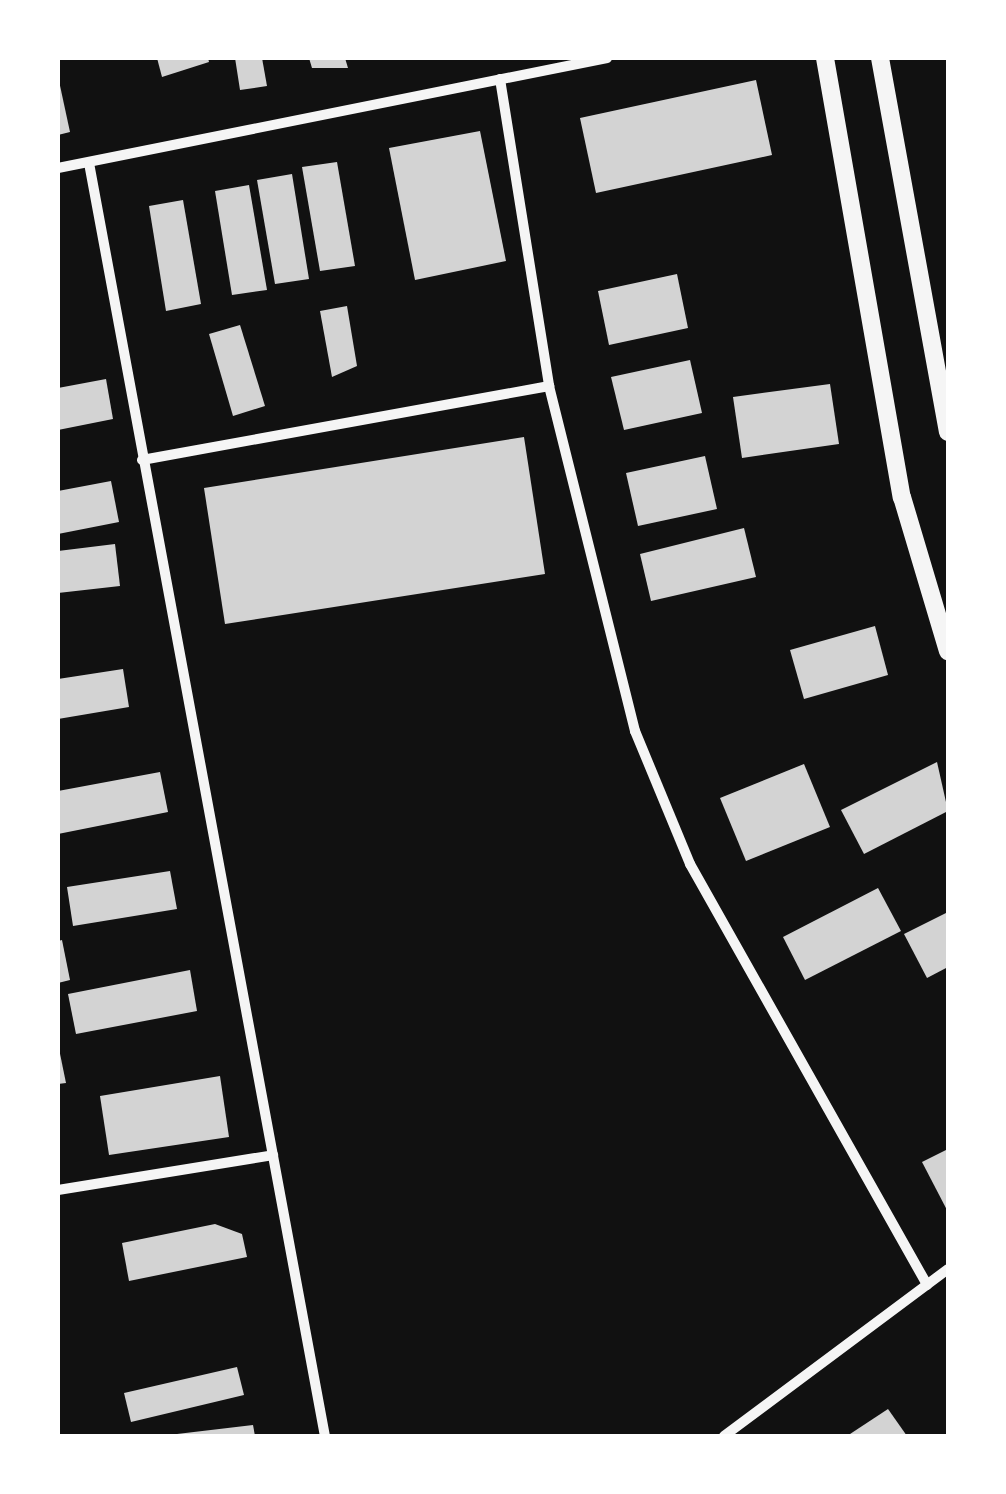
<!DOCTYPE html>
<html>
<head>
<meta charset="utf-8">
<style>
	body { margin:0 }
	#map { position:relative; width:1006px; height:1494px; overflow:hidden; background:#111; font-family:"Source Sans 3",sans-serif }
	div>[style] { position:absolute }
	.building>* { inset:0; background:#d3d3d3 }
	.minor>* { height:10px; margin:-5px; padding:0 5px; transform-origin:5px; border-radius:5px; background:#f5f5f5 }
	.tertiary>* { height:18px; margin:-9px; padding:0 9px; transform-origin:9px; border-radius:9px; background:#f5f5f5 }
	span { translate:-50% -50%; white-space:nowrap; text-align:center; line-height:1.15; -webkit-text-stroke:10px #fff; paint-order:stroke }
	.frame { position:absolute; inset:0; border:60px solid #fff; pointer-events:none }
</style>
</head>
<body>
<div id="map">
	<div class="building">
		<div style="clip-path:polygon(157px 58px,208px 58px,209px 62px,162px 77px)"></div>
		<div style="clip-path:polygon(235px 58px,262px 58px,267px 86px,240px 90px)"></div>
		<div style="clip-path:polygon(309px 58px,345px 58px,348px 68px,312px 68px)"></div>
		<div style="clip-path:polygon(756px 80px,772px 155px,596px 193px,580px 118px)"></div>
		<div style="clip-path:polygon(59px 81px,70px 132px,58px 135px,58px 82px)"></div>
		<div style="clip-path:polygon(480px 131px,506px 261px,415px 280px,389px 148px)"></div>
		<div style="clip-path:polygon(337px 162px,355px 266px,320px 271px,302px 167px)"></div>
		<div style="clip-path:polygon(292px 174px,309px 279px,275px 284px,257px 180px)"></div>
		<div style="clip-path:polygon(249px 185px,267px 290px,232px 295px,215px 191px)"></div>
		<div style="clip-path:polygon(183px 200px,201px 304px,166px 311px,149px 206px)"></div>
		<div style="clip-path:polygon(677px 274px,688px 328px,609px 345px,598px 291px)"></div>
		<div style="clip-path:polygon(347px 306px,357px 366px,332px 377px,320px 311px)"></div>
		<div style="clip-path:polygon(240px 325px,265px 406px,233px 416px,209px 334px)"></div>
		<div style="clip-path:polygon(690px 360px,702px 413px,624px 430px,611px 377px)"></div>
		<div style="clip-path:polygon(106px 379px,113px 419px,58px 430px,58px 388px)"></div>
		<div style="clip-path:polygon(830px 384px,839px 444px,742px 458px,733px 397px)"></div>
		<div style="clip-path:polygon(524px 437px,545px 574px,225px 624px,204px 488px)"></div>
		<div style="clip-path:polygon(705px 456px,717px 509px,638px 526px,626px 473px)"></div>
		<div style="clip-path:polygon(111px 481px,119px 522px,58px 534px,58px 491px)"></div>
		<div style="clip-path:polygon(744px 528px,756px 577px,651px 601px,640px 554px)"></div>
		<div style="clip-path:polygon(115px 544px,120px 586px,58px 593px,58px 551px)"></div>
		<div style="clip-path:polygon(875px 626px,888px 675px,804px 699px,790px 650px)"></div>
		<div style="clip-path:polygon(123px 669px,129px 707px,58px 719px,58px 679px)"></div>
		<div style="clip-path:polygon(937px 762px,948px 811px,864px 854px,841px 810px)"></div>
		<div style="clip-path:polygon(804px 764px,830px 827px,746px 861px,720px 798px)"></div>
		<div style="clip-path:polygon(160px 772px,168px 812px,58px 834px,58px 791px)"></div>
		<div style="clip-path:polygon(170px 871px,177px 909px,73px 926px,67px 887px)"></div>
		<div style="clip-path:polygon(878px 888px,901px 931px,805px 980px,783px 937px)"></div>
		<div style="clip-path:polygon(948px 912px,948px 967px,927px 978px,904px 934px)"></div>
		<div style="clip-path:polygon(62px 940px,70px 980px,58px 983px,58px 941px)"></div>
		<div style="clip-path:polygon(190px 970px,197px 1011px,76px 1034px,68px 994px)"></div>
		<div style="clip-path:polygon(58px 1044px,66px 1083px,58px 1084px)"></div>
		<div style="clip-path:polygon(220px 1076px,229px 1137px,109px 1155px,100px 1096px)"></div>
		<div style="clip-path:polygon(948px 1149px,948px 1212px,922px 1162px)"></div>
		<div style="clip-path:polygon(215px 1224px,242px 1234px,247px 1257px,129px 1281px,122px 1243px)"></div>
		<div style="clip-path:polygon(237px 1367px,244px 1395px,131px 1422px,124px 1393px)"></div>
		<div style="clip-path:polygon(888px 1409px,907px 1436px,847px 1436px)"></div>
		<div style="clip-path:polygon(253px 1425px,255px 1436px,177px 1436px,177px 1434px)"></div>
	</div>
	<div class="minor">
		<div style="left:500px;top:79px;width:311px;rotate:80.9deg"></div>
		<div style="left:549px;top:386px;width:356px;rotate:76deg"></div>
		<div style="left:635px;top:731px;width:144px;rotate:67.5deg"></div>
		<div style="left:690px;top:864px;width:483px;rotate:60.6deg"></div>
		<div style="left:89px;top:163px;width:1295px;rotate:79.5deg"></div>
		<div style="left:58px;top:168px;width:560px;rotate:-11.33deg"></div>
		<div style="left:142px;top:460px;width:414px;rotate:-10.3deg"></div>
		<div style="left:58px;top:1190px;width:218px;rotate:-9.2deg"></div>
		<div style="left:724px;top:1436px;width:279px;rotate:-36.7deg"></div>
	</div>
	<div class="tertiary">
		<div style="left:825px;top:58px;width:446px;rotate:80.1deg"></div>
		<div style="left:902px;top:497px;width:161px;rotate:73.4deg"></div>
		<div style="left:880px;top:58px;width:380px;rotate:79.7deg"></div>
	</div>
	<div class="frame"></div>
</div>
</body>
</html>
